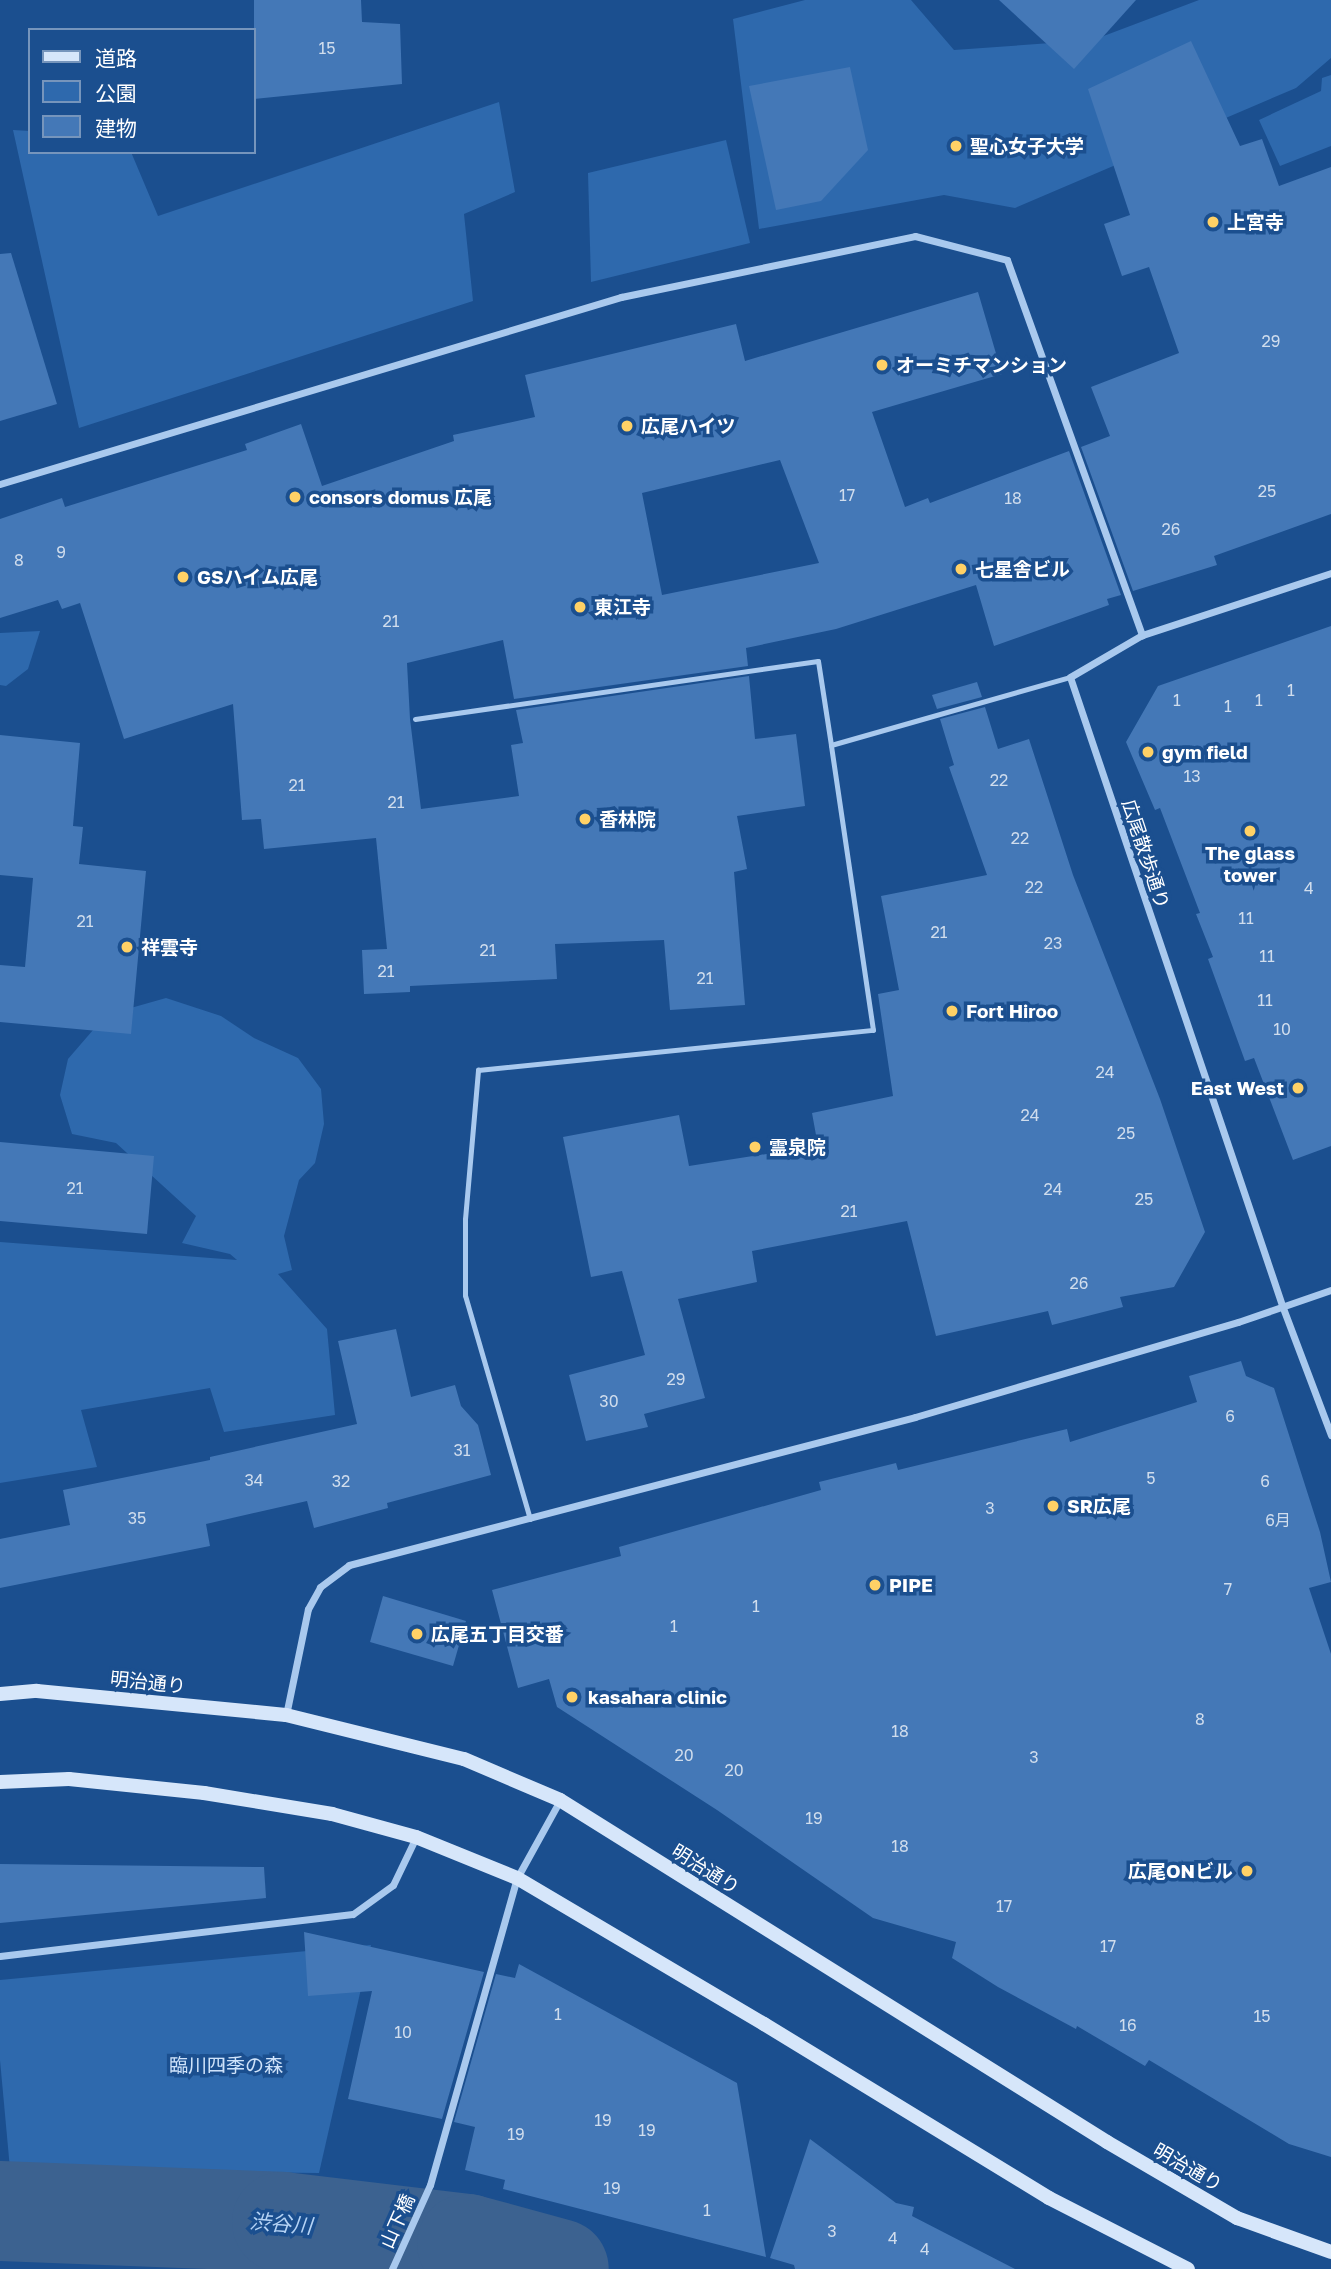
<!DOCTYPE html>
<html>
<head>
<meta charset="utf-8">
<style>
	body { margin:0 }
	#map { position:relative; width:1331px; height:2269px; overflow:hidden; background:#1b4f8f; font-family:"Golos Text","Noto Sans JP",sans-serif }
	div>[style] { position:absolute }
	.green>* { inset:0; background:#2e69ad }
	.river>* { height:100px; margin:-50px; padding:0 50px; transform-origin:50px; border-radius:50px; background:#3c6290 }
	.building>* { inset:0; background:#4478b7 }
	.service>* { height:5px; margin:-2.5px; padding:0 2.5px; transform-origin:2.5px; border-radius:2.5px; background:#a9c9ee }
	.minor>* { height:7px; margin:-3.5px; padding:0 3.5px; transform-origin:3.5px; border-radius:3.5px; background:#a9c9ee }
	.secondary>* { height:14px; margin:-7px; padding:0 7px; transform-origin:7px; border-radius:7px; background:#d6e6fa }
	.dots>* { width:19px; height:19px; translate:-50% -50%; box-sizing:border-box; border:4px solid #1b4f8f; border-radius:50% }
	span { translate:-50% -50%; white-space:nowrap; text-align:center; line-height:1.15; -webkit-text-stroke:7px #1b4f8f; paint-order:stroke }
	.number-label { font-size:16px; color:#d0dded }
	.number-label span { -webkit-text-stroke-width:0 }
	.poi-label { font-size:19px; color:#fff; font-weight:700 }
	.left { translate:0 -50%; text-align:left }
	.right { translate:-100% -50%; text-align:right }
	.street-label { font-size:19px; color:#fff }
	.park-label { font-size:19px; color:#cfe3fa }
	.water-label { font-size:21px; color:#b5d3f5; font-style:italic }
	.legend { position:absolute; left:28px; top:28px; width:228px; height:126px; box-sizing:border-box; background:#1b4f8f; border:2px solid #7695bc; margin:0; padding:9px 12px; list-style:none; font-size:21px; color:#fff }
	.legend li { display:flex; align-items:center; gap:14px; height:35px }
	.legend b { width:35px; border:2px solid #7695bc }
</style>
</head>
<body>
<div id="map">
	<div class="green">
		<div style="clip-path:polygon(805px 0,911px 0,954px 50px,1093px 40px,1199px 0,1331px 0,1331px 58px,1296px 88px,1015px 208px,944px 195px,759px 229px,733px 19px)"></div>
		<div style="clip-path:polygon(1331px 75px,1331px 146px,1280px 166px,1259px 120px,1321px 91px,1322px 78px)"></div>
		<div style="clip-path:polygon(499px 102px,515px 192px,464px 214px,473px 301px,79px 428px,13px 130px,30px 131px,30px 152px,131px 152px,158px 216px)"></div>
		<div style="clip-path:polygon(726px 140px,750px 243px,591px 282px,588px 173px)"></div>
		<div style="clip-path:polygon(40px 631px,28px 669px,6px 686px,0 685px,0 633px)"></div>
		<div style="clip-path:polygon(166px 998px,221px 1016px,254px 1038px,298px 1058px,321px 1089px,324px 1124px,315px 1163px,299px 1180px,284px 1236px,292px 1270px,278px 1274px,327px 1329px,335px 1415px,224px 1432px,210px 1388px,81px 1410px,97px 1467px,0 1483px,0 1242px,237px 1260px,230px 1254px,182px 1243px,196px 1216px,116px 1143px,72px 1134px,60px 1095px,68px 1059px,106px 1015px)"></div>
		<div style="clip-path:polygon(371px 1945px,319px 2173px,10px 2169px,0 2060px,0 1980px)"></div>
	</div>
	<div class="river">
		<div style="left:0;top:2211px;width:282px;rotate:2.2deg"></div>
		<div style="left:282px;top:2222px;width:186px;rotate:6.8deg"></div>
		<div style="left:467px;top:2244px;width:95px;rotate:15.2deg"></div>
	</div>
	<div class="building">
		<div style="clip-path:polygon(254px 0,361px 0,362px 22px,400px 24px,402px 84px,254px 99px)"></div>
		<div style="clip-path:polygon(999px 0,1136px 0,1074px 69px)"></div>
		<div style="clip-path:polygon(1191px 41px,1240px 146px,1262px 139px,1279px 186px,1331px 167px,1331px 514px,1214px 556px,1217px 565px,1133px 591px,1081px 447px,1110px 436px,1091px 387px,1179px 353px,1149px 267px,1122px 276px,1104px 224px,1130px 215px,1088px 89px)"></div>
		<div style="clip-path:polygon(850px 67px,868px 150px,821px 201px,776px 210px,749px 86px)"></div>
		<div style="clip-path:polygon(11px 253px,57px 404px,0 421px,0 254px)"></div>
		<div style="clip-path:polygon(evenodd,978px 292px,1002px 374px,872px 412px,905px 507px,928px 498px,930px 503px,1069px 451px,1121px 595px,1107px 599px,1109px 605px,994px 646px,976px 585px,836px 629px,746px 648px,748px 666px,514px 699px,503px 640px,407px 663px,410px 719px,421px 809px,519px 796px,511px 745px,523px 743px,516px 710px,749px 676px,755px 739px,796px 734px,805px 806px,737px 816px,747px 869px,734px 872px,745px 1005px,670px 1010px,664px 940px,555px 944px,557px 979px,410px 986px,410px 992px,364px 994px,362px 950px,387px 949px,376px 838px,264px 849px,261px 819px,242px 820px,233px 704px,124px 739px,80px 603px,62px 609px,58px 600px,0 618px,0 519px,62px 498px,65px 507px,247px 450px,245px 444px,301px 424px,322px 486px,454px 441px,453px 435px,535px 417px,525px 375px,736px 324px,745px 361px,978px 292px,780px 460px,819px 563px,662px 595px,642px 493px,780px 460px)"></div>
		<div style="clip-path:polygon(1331px 626px,1331px 1146px,1293px 1160px,1254px 1058px,1245px 1061px,1208px 959px,1213px 957px,1196px 914px,1200px 913px,1160px 808px,1155px 810px,1126px 742px,1158px 686px)"></div>
		<div style="clip-path:polygon(977px 682px,982px 697px,937px 709px,932px 695px)"></div>
		<div style="clip-path:polygon(985px 707px,998px 749px,1029px 739px,1073px 875px,1160px 1099px,1205px 1232px,1174px 1287px,1120px 1297px,1123px 1307px,1052px 1325px,1048px 1311px,936px 1336px,907px 1221px,752px 1251px,757px 1282px,678px 1299px,705px 1398px,644px 1414px,648px 1427px,586px 1441px,569px 1375px,645px 1355px,622px 1271px,591px 1277px,563px 1137px,679px 1115px,689px 1166px,818px 1146px,812px 1113px,893px 1096px,878px 994px,899px 990px,881px 896px,987px 875px,949px 767px,954px 765px,940px 719px)"></div>
		<div style="clip-path:polygon(0 735px,80px 743px,73px 826px,83px 827px,79px 864px,146px 871px,131px 1034px,0 1022px,0 965px,25px 967px,33px 878px,0 875px)"></div>
		<div style="clip-path:polygon(0 1142px,154px 1156px,147px 1234px,0 1221px)"></div>
		<div style="clip-path:polygon(396px 1329px,411px 1397px,455px 1385px,461px 1406px,478px 1425px,491px 1475px,387px 1503px,388px 1508px,314px 1528px,307px 1501px,206px 1524px,210px 1546px,0 1588px,0 1539px,70px 1525px,63px 1490px,210px 1460px,210px 1457px,357px 1424px,338px 1341px)"></div>
		<div style="clip-path:polygon(1241px 1361px,1246px 1376px,1274px 1388px,1320px 1532px,1331px 1582px,1309px 1588px,1331px 1654px,1331px 2157px,1289px 2144px,1149px 2060px,1145px 2066px,1077px 2026px,1076px 2029px,998px 1987px,952px 1958px,956px 1942px,873px 1918px,717px 1810px,557px 1707px,549px 1679px,518px 1688px,492px 1590px,621px 1556px,619px 1547px,821px 1490px,819px 1482px,896px 1463px,898px 1470px,1067px 1429px,1070px 1442px,1197px 1402px,1189px 1376px)"></div>
		<div style="clip-path:polygon(383px 1596px,466px 1621px,453px 1666px,370px 1642px)"></div>
		<div style="clip-path:polygon(0 1864px,264px 1867px,266px 1898px,0 1923px)"></div>
		<div style="clip-path:polygon(304px 1932px,484px 1972px,442px 2119px,348px 2099px,372px 1991px,308px 1996px)"></div>
		<div style="clip-path:polygon(519px 1964px,737px 2083px,766px 2257px,503px 2189px,505px 2180px,465px 2170px,475px 2127px,454px 2122px,496px 1974px,515px 1978px)"></div>
		<div style="clip-path:polygon(810px 2139px,896px 2203px,914px 2207px,912px 2216px,1015px 2269px,795px 2269px,794px 2265px,770px 2258px)"></div>
	</div>
	<div class="service">
		<div style="left:415px;top:719px;width:407px;rotate:-8.2deg"></div>
		<div style="left:818px;top:661px;width:85px;rotate:81.2deg"></div>
		<div style="left:530px;top:1519px;width:233px;rotate:-106.2deg"></div>
		<div style="left:465px;top:1295px;width:76px;rotate:-90deg"></div>
		<div style="left:465px;top:1219px;width:150px;rotate:-85deg"></div>
		<div style="left:478px;top:1070px;width:397px;rotate:-5.8deg"></div>
		<div style="left:873px;top:1030px;width:288px;rotate:-98.4deg"></div>
		<div style="left:831px;top:745px;width:248px;rotate:-15.9deg"></div>
	</div>
	<div class="minor">
		<div style="left:0;top:484px;width:649px;rotate:-16.76deg"></div>
		<div style="left:621px;top:297px;width:300px;rotate:-11.7deg"></div>
		<div style="left:915px;top:236px;width:95px;rotate:14.6deg"></div>
		<div style="left:1007px;top:260px;width:399px;rotate:70.2deg"></div>
		<div style="left:1331px;top:573px;width:199px;rotate:161.8deg"></div>
		<div style="left:1142px;top:635px;width:83px;rotate:149.7deg"></div>
		<div style="left:1070px;top:677px;width:666px;rotate:71.35deg"></div>
		<div style="left:1283px;top:1308px;width:136px;rotate:69.3deg"></div>
		<div style="left:286px;top:1715px;width:108px;rotate:-78.3deg"></div>
		<div style="left:308px;top:1609px;width:25px;rotate:-61deg"></div>
		<div style="left:320px;top:1587px;width:36px;rotate:-37deg"></div>
		<div style="left:349px;top:1565px;width:585px;rotate:-14.65deg"></div>
		<div style="left:915px;top:1417px;width:337px;rotate:-16.4deg"></div>
		<div style="left:1238px;top:1322px;width:98px;rotate:-19deg"></div>
		<div style="left:0;top:1956px;width:355px;rotate:-6.8deg"></div>
		<div style="left:353px;top:1914px;width:49px;rotate:-35.9deg"></div>
		<div style="left:393px;top:1885px;width:53px;rotate:-64.4deg"></div>
		<div style="left:392px;top:2269px;width:92px;rotate:-65.7deg"></div>
		<div style="left:430px;top:2185px;width:319px;rotate:-74.2deg"></div>
		<div style="left:517px;top:1878px;width:89px;rotate:-61.1deg"></div>
	</div>
	<div class="secondary">
		<div style="left:0;top:1694px;width:37px;rotate:-5deg"></div>
		<div style="left:37px;top:1691px;width:250px;rotate:5.5deg"></div>
		<div style="left:286px;top:1715px;width:183px;rotate:13.9deg"></div>
		<div style="left:464px;top:1759px;width:104px;rotate:23.1deg"></div>
		<div style="left:560px;top:1800px;width:645px;rotate:32.01deg"></div>
		<div style="left:1107px;top:2142px;width:151px;rotate:30.3deg"></div>
		<div style="left:1237px;top:2218px;width:100px;rotate:19.9deg"></div>
		<div style="left:0;top:1782px;width:69px;rotate:-2.5deg"></div>
		<div style="left:69px;top:1779px;width:136px;rotate:5.9deg"></div>
		<div style="left:204px;top:1793px;width:130px;rotate:9.3deg"></div>
		<div style="left:332px;top:1814px;width:87px;rotate:15.3deg"></div>
		<div style="left:416px;top:1837px;width:109px;rotate:22.1deg"></div>
		<div style="left:517px;top:1878px;width:287px;rotate:30.6deg"></div>
		<div style="left:764px;top:2024px;width:334px;rotate:31.4deg"></div>
		<div style="left:1049px;top:2198px;width:156px;rotate:27.1deg"></div>
	</div>
	<div class="dots">
		<div style="left:956px;top:146px;background:#ffd166"></div>
		<div style="left:1213px;top:222px;background:#ffd166"></div>
		<div style="left:882px;top:365px;background:#ffd166"></div>
		<div style="left:627px;top:426px;background:#ffd166"></div>
		<div style="left:295px;top:497px;background:#ffd166"></div>
		<div style="left:961px;top:569px;background:#ffd166"></div>
		<div style="left:183px;top:577px;background:#ffd166"></div>
		<div style="left:580px;top:607px;background:#ffd166"></div>
		<div style="left:1148px;top:752px;background:#ffd166"></div>
		<div style="left:585px;top:819px;background:#ffd166"></div>
		<div style="left:1250px;top:831px;background:#ffd166"></div>
		<div style="left:127px;top:947px;background:#ffd166"></div>
		<div style="left:952px;top:1011px;background:#ffd166"></div>
		<div style="left:1298px;top:1088px;background:#ffd166"></div>
		<div style="left:755px;top:1147px;background:#ffd166"></div>
		<div style="left:1053px;top:1506px;background:#ffd166"></div>
		<div style="left:875px;top:1585px;background:#ffd166"></div>
		<div style="left:417px;top:1634px;background:#ffd166"></div>
		<div style="left:572px;top:1697px;background:#ffd166"></div>
		<div style="left:1247px;top:1871px;background:#ffd166"></div>
	</div>
	<div class="number-label">
		<span style="left:327px;top:48px">15</span>
		<span style="left:1271px;top:341px">29</span>
		<span style="left:1267px;top:491px">25</span>
		<span style="left:847px;top:495px">17</span>
		<span style="left:1013px;top:498px">18</span>
		<span style="left:1171px;top:529px">26</span>
		<span style="left:61px;top:552px">9</span>
		<span style="left:19px;top:560px">8</span>
		<span style="left:391px;top:621px">21</span>
		<span style="left:1291px;top:690px">1</span>
		<span style="left:1177px;top:700px">1</span>
		<span style="left:1259px;top:700px">1</span>
		<span style="left:1228px;top:706px">1</span>
		<span style="left:1192px;top:776px">13</span>
		<span style="left:999px;top:780px">22</span>
		<span style="left:297px;top:785px">21</span>
		<span style="left:396px;top:802px">21</span>
		<span style="left:1020px;top:838px">22</span>
		<span style="left:1034px;top:887px">22</span>
		<span style="left:1309px;top:888px">4</span>
		<span style="left:1246px;top:918px">11</span>
		<span style="left:85px;top:921px">21</span>
		<span style="left:939px;top:932px">21</span>
		<span style="left:1053px;top:943px">23</span>
		<span style="left:488px;top:950px">21</span>
		<span style="left:1267px;top:956px">11</span>
		<span style="left:386px;top:971px">21</span>
		<span style="left:705px;top:978px">21</span>
		<span style="left:1265px;top:1000px">11</span>
		<span style="left:1282px;top:1029px">10</span>
		<span style="left:1105px;top:1072px">24</span>
		<span style="left:1030px;top:1115px">24</span>
		<span style="left:1126px;top:1133px">25</span>
		<span style="left:75px;top:1188px">21</span>
		<span style="left:1053px;top:1189px">24</span>
		<span style="left:1144px;top:1199px">25</span>
		<span style="left:849px;top:1211px">21</span>
		<span style="left:1079px;top:1283px">26</span>
		<span style="left:676px;top:1379px">29</span>
		<span style="left:609px;top:1401px">30</span>
		<span style="left:1230px;top:1416px">6</span>
		<span style="left:462px;top:1450px">31</span>
		<span style="left:1151px;top:1478px">5</span>
		<span style="left:254px;top:1480px">34</span>
		<span style="left:341px;top:1481px">32</span>
		<span style="left:1265px;top:1481px">6</span>
		<span style="left:990px;top:1508px">3</span>
		<span style="left:137px;top:1518px">35</span>
		<span style="left:1278px;top:1520px">6月</span>
		<span style="left:1228px;top:1589px">7</span>
		<span style="left:756px;top:1606px">1</span>
		<span style="left:674px;top:1626px">1</span>
		<span style="left:1200px;top:1719px">8</span>
		<span style="left:900px;top:1731px">18</span>
		<span style="left:684px;top:1755px">20</span>
		<span style="left:1034px;top:1757px">3</span>
		<span style="left:734px;top:1770px">20</span>
		<span style="left:814px;top:1818px">19</span>
		<span style="left:900px;top:1846px">18</span>
		<span style="left:1004px;top:1906px">17</span>
		<span style="left:1108px;top:1946px">17</span>
		<span style="left:558px;top:2014px">1</span>
		<span style="left:1262px;top:2016px">15</span>
		<span style="left:1128px;top:2025px">16</span>
		<span style="left:403px;top:2032px">10</span>
		<span style="left:603px;top:2120px">19</span>
		<span style="left:647px;top:2130px">19</span>
		<span style="left:516px;top:2134px">19</span>
		<span style="left:612px;top:2188px">19</span>
		<span style="left:707px;top:2210px">1</span>
		<span style="left:832px;top:2231px">3</span>
		<span style="left:893px;top:2238px">4</span>
		<span style="left:925px;top:2249px">4</span>
	</div>
	<div class="poi-label">
		<span class="left" style="left:970px;top:146px">聖心女子大学</span>
		<span class="left" style="left:1227px;top:222px">上宮寺</span>
		<span class="left" style="left:896px;top:365px">オーミチマンション</span>
		<span class="left" style="left:641px;top:426px">広尾ハイツ</span>
		<span class="left" style="left:309px;top:497px">consors domus 広尾</span>
		<span class="left" style="left:975px;top:569px">七星舎ビル</span>
		<span class="left" style="left:197px;top:577px">GSハイム広尾</span>
		<span class="left" style="left:594px;top:607px">東江寺</span>
		<span class="left" style="left:1162px;top:752px">gym field</span>
		<span class="left" style="left:599px;top:819px">香林院</span>
		<span style="left:1250px;top:864px">The glass<br>tower</span>
		<span class="left" style="left:141px;top:947px">祥雲寺</span>
		<span class="left" style="left:966px;top:1011px">Fort Hiroo</span>
		<span class="right" style="left:1284px;top:1088px">East West</span>
		<span class="left" style="left:769px;top:1147px">霊泉院</span>
		<span class="left" style="left:1067px;top:1506px">SR広尾</span>
		<span class="left" style="left:889px;top:1585px">PIPE</span>
		<span class="left" style="left:431px;top:1634px">広尾五丁目交番</span>
		<span class="left" style="left:588px;top:1697px">kasahara clinic</span>
		<span class="right" style="left:1233px;top:1871px">広尾ONビル</span>
	</div>
	<div class="street-label">
		<span style="left:1146px;top:854px;rotate:72deg">広尾散歩通り</span>
		<span style="left:148px;top:1682px;rotate:6deg">明治通り</span>
		<span style="left:706px;top:1869px;rotate:32deg">明治通り</span>
		<span style="left:1188px;top:2167px;rotate:30deg">明治通り</span>
		<span style="left:397px;top:2221px;rotate:-66deg">山下橋</span>
	</div>
	<div class="park-label">
		<span style="left:226px;top:2065px">臨川四季の森</span>
	</div>
	<div class="water-label">
		<span style="left:281px;top:2223px;rotate:5deg">渋谷川</span>
	</div>
	<ul class="legend">
	<li><b style="height:9px;background:#d6e6fa"></b>道路</li>
	<li><b style="height:19px;background:#2e69ad"></b>公園</li>
	<li><b style="height:19px;background:#4478b7"></b>建物</li>
	</ul>
</div>
</body>
</html>
